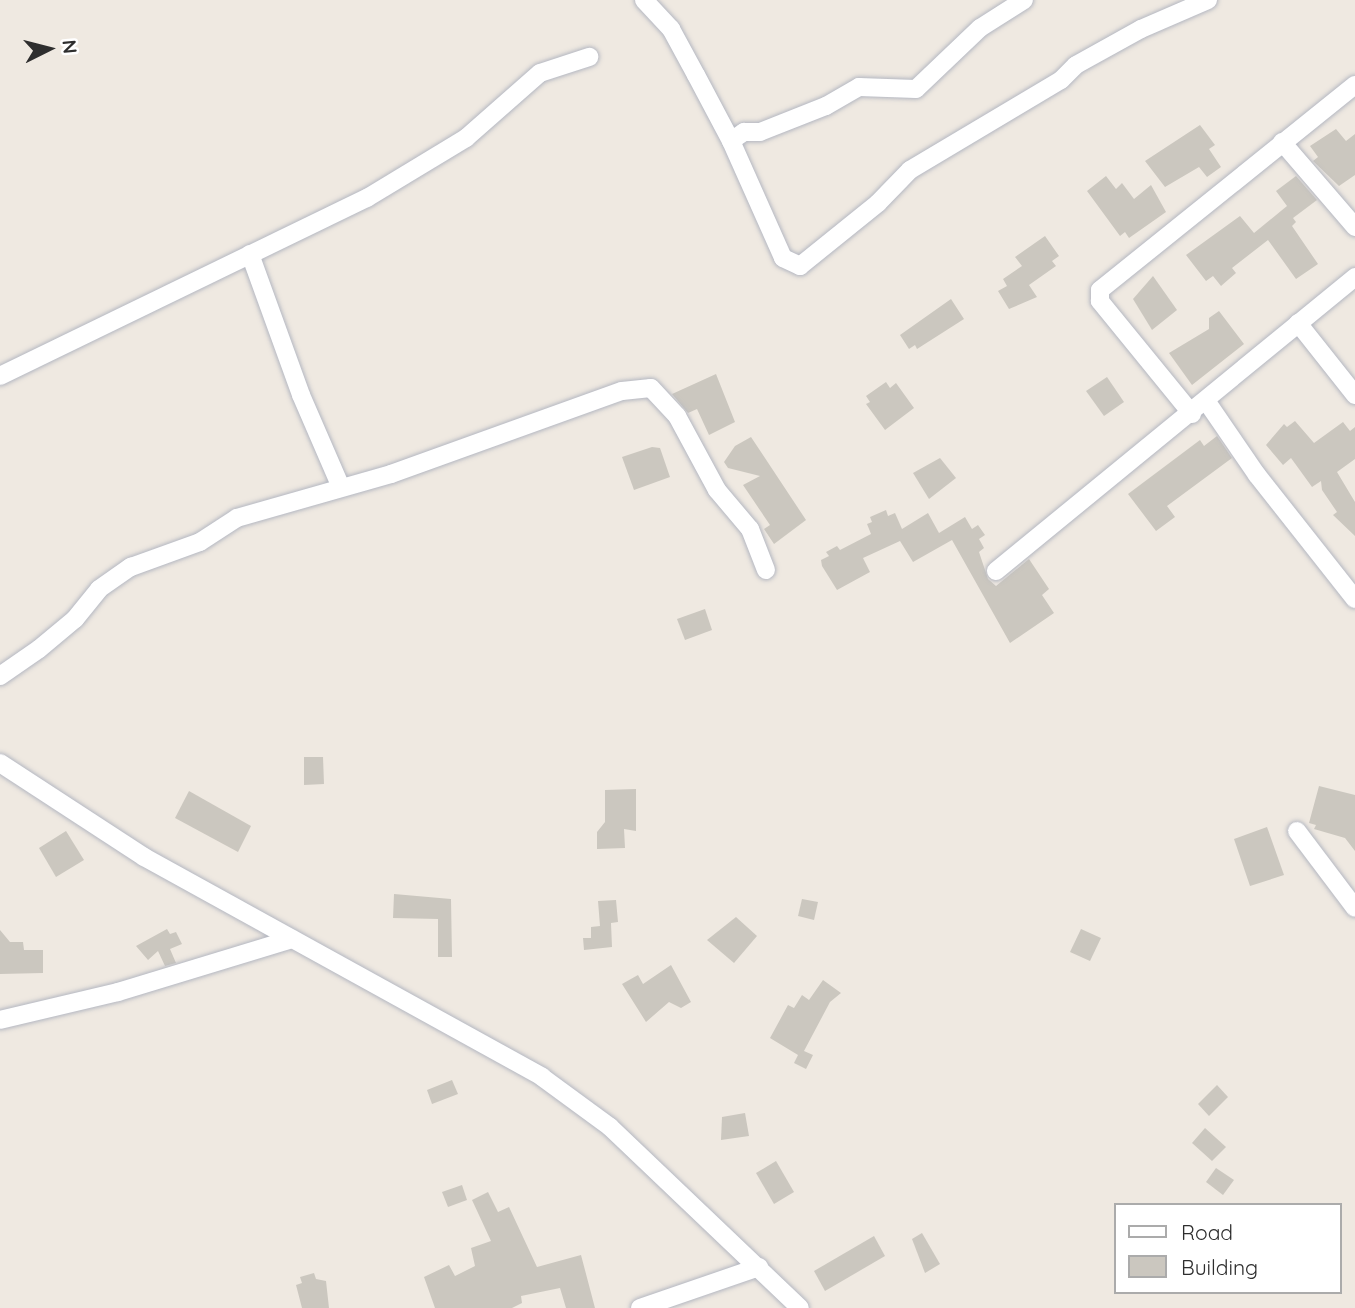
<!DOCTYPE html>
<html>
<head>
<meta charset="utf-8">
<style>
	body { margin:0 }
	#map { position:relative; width:1355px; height:1308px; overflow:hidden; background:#efe9e1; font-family:Quicksand,sans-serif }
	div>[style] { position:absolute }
	.building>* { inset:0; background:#cbc7bf }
	.roads { filter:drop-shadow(0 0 2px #b4b7c1) drop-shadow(0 0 2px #b4b7c1) }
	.minor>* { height:18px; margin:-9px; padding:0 9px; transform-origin:9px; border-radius:9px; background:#fff }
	span { translate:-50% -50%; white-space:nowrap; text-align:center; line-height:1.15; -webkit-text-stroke:5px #fff; paint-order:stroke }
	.legend { position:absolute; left:1114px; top:1203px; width:228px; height:91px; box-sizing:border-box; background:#fff; border:2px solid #ababab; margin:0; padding:9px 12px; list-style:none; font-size:21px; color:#2e2e2e }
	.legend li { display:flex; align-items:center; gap:14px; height:35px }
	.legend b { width:35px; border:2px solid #ababab }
	.north { position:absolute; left:14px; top:14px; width:70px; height:70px; -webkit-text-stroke:5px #fff; paint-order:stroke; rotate:84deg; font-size:19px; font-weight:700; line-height:28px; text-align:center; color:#2e2e2e }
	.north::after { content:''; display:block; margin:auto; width:24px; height:32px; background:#2e2e2e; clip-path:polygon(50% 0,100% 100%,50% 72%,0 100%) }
</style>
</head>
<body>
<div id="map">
	<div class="building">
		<div style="clip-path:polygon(1200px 125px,1215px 145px,1209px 149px,1221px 167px,1207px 177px,1199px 167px,1165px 187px,1145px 161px)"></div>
		<div style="clip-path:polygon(1336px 129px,1346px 141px,1355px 134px,1355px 175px,1339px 186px,1313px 161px,1318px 157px,1310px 146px)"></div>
		<div style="clip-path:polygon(1106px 176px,1116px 189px,1122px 183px,1134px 199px,1151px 185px,1166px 212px,1129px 238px,1125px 232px,1120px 236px,1087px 191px)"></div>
		<div style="clip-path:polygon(1296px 176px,1317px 200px,1293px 218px,1296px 222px,1292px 226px,1318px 264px,1296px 279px,1268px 240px,1232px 268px,1236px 273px,1221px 286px,1213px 276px,1206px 281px,1186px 255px,1240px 216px,1254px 233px,1287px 206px,1276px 191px)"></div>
		<div style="clip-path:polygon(1045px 236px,1059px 256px,1052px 261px,1056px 266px,1029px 285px,1037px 297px,1009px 309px,998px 291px,1007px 286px,1003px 279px,1022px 266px,1015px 257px)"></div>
		<div style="clip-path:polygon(1153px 276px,1177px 310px,1152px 330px,1133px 299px)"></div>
		<div style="clip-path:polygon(951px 299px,964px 319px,917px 349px,915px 345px,909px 349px,900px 335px)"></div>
		<div style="clip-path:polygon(1219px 311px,1244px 344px,1192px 385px,1169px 353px,1209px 329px,1209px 318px)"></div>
		<div style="clip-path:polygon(716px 374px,735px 422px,709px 435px,697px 409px,688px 413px,672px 394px)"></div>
		<div style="clip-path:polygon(1107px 377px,1124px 402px,1104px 416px,1086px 391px)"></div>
		<div style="clip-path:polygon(886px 382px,890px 388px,896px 383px,914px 408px,885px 430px,866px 404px,870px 402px,866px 396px)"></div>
		<div style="clip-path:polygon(1295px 421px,1314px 443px,1343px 422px,1350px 431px,1355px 427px,1355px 459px,1337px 472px,1355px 502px,1355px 536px,1333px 515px,1337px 512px,1322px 490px,1321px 481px,1312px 487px,1291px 458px,1283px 465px,1266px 445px,1284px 424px,1287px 427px)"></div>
		<div style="clip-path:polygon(1217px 436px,1232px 458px,1167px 506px,1175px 517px,1156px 531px,1128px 494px,1200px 440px,1204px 446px)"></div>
		<div style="clip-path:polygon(751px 437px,806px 520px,774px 544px,764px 529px,770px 525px,743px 485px,760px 476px,728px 468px,724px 462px,735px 446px)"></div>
		<div style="clip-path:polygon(652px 447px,660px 448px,670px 477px,634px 490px,622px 457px)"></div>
		<div style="clip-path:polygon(940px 458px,956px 478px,929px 499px,913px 473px)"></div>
		<div style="clip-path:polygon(886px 510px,888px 516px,895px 513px,902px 529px,928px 513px,939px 533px,965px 517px,972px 529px,978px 525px,985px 535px,979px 539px,984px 548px,979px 552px,988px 579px,996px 586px,1029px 559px,1049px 589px,1042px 595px,1054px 613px,1010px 643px,952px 540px,913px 562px,900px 541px,863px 558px,870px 572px,837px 590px,822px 566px,821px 560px,829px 556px,826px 552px,837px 546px,840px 550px,871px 534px,867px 524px,872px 522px,870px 517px)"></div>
		<div style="clip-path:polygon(705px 609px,712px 630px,685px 640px,677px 619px)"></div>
		<div style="clip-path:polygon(304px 757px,323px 757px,324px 784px,304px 785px)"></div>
		<div style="clip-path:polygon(1319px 786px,1355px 795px,1355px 851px,1345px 838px,1314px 829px,1316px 825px,1309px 823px)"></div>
		<div style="clip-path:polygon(636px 789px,636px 831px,624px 829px,625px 848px,597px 849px,597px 832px,605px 822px,605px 790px)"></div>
		<div style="clip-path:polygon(189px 791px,251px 826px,238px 852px,175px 818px)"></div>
		<div style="clip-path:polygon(1267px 827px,1284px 875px,1250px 886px,1234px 839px)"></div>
		<div style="clip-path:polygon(66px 831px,84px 860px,56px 877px,39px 848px)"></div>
		<div style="clip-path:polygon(394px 894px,451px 899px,452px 957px,438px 957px,438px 919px,393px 918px)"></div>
		<div style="clip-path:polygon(802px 899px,818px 902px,814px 920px,798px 916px)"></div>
		<div style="clip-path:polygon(616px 900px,618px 922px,611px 923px,612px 947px,584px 950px,583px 938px,591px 938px,591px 927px,600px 926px,598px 901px)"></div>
		<div style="clip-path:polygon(736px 917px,757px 936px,734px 963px,707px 940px)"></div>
		<div style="clip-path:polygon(167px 929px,170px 934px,176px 932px,182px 944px,170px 949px,176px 963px,165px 966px,158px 951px,148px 960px,136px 946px)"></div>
		<div style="clip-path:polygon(1081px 929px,1101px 938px,1090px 961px,1070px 952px)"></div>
		<div style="clip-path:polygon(0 930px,10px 942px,23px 942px,24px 950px,43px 950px,43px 973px,0 974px)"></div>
		<div style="clip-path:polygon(671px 965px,691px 1002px,681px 1008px,669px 1002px,646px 1022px,622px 984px,638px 975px,643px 984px)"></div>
		<div style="clip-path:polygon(823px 980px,841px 993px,830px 1002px,804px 1051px,813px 1055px,806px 1069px,794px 1063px,798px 1055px,770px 1038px,788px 1005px,794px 1008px,802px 995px,809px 1000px)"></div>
		<div style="clip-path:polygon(452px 1080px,458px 1094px,432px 1104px,427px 1090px)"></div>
		<div style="clip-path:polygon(1217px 1085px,1228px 1097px,1209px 1116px,1198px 1104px)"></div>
		<div style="clip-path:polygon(745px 1113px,749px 1136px,721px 1140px,722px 1117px)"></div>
		<div style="clip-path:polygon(1205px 1128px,1226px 1147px,1212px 1161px,1192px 1143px)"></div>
		<div style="clip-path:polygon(776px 1161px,794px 1192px,774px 1204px,756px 1173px)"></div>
		<div style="clip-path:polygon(1216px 1168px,1234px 1180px,1223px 1195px,1206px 1182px)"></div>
		<div style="clip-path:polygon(462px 1185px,467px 1200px,448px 1207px,442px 1192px)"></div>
		<div style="clip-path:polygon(488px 1192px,498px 1212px,509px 1207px,537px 1267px,581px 1255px,595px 1308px,566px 1308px,560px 1288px,521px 1296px,522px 1303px,512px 1308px,435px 1308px,424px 1277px,449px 1265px,455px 1276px,475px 1266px,471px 1248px,491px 1241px,472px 1200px)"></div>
		<div style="clip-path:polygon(922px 1233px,940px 1264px,925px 1273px,912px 1239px)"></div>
		<div style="clip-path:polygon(874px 1236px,885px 1256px,825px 1291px,814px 1271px)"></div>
		<div style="clip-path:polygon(314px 1273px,316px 1279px,326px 1281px,329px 1308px,302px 1308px,296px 1285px,302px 1283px,300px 1277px)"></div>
	</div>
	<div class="roads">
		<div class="minor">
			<div style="left:644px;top:0;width:40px;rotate:47deg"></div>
			<div style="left:671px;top:29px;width:52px;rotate:61.5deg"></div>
			<div style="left:696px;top:75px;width:75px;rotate:62.1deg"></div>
			<div style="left:731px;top:141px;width:128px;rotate:66deg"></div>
			<div style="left:783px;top:258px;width:19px;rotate:25deg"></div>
			<div style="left:800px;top:266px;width:100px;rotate:-38.9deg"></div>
			<div style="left:878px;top:203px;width:46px;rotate:-45.9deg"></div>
			<div style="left:910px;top:170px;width:176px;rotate:-30.8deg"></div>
			<div style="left:1061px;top:80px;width:21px;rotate:-45deg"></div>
			<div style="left:1076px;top:65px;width:74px;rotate:-29deg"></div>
			<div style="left:1141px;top:29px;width:73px;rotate:-23.4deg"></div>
			<div style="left:731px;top:141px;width:16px;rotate:-35deg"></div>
			<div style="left:744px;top:132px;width:16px"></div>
			<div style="left:760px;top:132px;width:71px;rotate:-21.5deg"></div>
			<div style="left:826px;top:106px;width:38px;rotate:-30deg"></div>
			<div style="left:859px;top:87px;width:57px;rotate:2deg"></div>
			<div style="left:916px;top:89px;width:88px;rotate:-43.6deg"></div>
			<div style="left:980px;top:28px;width:52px;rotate:-32.5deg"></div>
			<div style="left:1282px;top:142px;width:112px;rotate:49.3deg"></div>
			<div style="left:250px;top:254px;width:150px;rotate:70.1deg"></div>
			<div style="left:301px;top:395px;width:98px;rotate:66.6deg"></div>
			<div style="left:1298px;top:323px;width:92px;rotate:51.6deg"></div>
			<div style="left:0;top:376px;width:408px;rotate:-25.9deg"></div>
			<div style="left:367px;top:198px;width:116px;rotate:-31.2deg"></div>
			<div style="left:466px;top:138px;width:98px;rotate:-41.3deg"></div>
			<div style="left:540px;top:73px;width:52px;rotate:-18.1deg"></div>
			<div style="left:1207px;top:402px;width:88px;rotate:55.6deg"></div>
			<div style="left:1257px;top:475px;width:158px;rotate:51.7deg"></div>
			<div style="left:1192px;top:414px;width:146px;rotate:-129.2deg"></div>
			<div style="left:1100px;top:301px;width:11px;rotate:-90deg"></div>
			<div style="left:1100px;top:290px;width:327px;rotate:-38.8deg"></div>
			<div style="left:996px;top:571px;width:464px;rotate:-39.3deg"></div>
			<div style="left:0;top:676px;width:47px;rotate:-34.7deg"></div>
			<div style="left:39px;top:649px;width:47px;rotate:-39.8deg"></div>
			<div style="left:75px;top:619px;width:38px;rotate:-51deg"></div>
			<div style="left:99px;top:589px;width:39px;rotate:-35deg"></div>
			<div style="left:131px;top:567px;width:73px;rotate:-19.9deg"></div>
			<div style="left:200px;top:542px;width:44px;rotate:-33deg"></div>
			<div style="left:237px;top:518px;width:160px;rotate:-15.9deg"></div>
			<div style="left:391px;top:474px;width:245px;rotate:-19.8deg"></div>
			<div style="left:622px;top:391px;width:29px;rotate:-6deg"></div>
			<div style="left:651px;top:388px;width:38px;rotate:47deg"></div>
			<div style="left:677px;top:416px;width:84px;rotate:61.6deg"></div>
			<div style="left:717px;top:490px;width:51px;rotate:49.8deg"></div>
			<div style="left:750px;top:529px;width:44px;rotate:68.7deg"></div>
			<div style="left:0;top:763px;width:172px;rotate:33.1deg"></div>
			<div style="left:144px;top:857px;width:455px;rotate:28.9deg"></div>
			<div style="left:542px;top:1077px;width:84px;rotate:36.3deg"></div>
			<div style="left:610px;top:1127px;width:262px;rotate:43.6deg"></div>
			<div style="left:1297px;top:831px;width:96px;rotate:53deg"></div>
			<div style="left:0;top:1020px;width:121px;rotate:-13.3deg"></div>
			<div style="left:118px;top:992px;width:182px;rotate:-16.9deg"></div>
			<div style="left:640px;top:1308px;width:126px;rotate:-19deg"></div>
		</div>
	</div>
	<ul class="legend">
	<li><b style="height:9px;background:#fff"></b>Road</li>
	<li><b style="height:19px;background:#cbc7bf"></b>Building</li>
	</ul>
	<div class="north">N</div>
</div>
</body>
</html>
